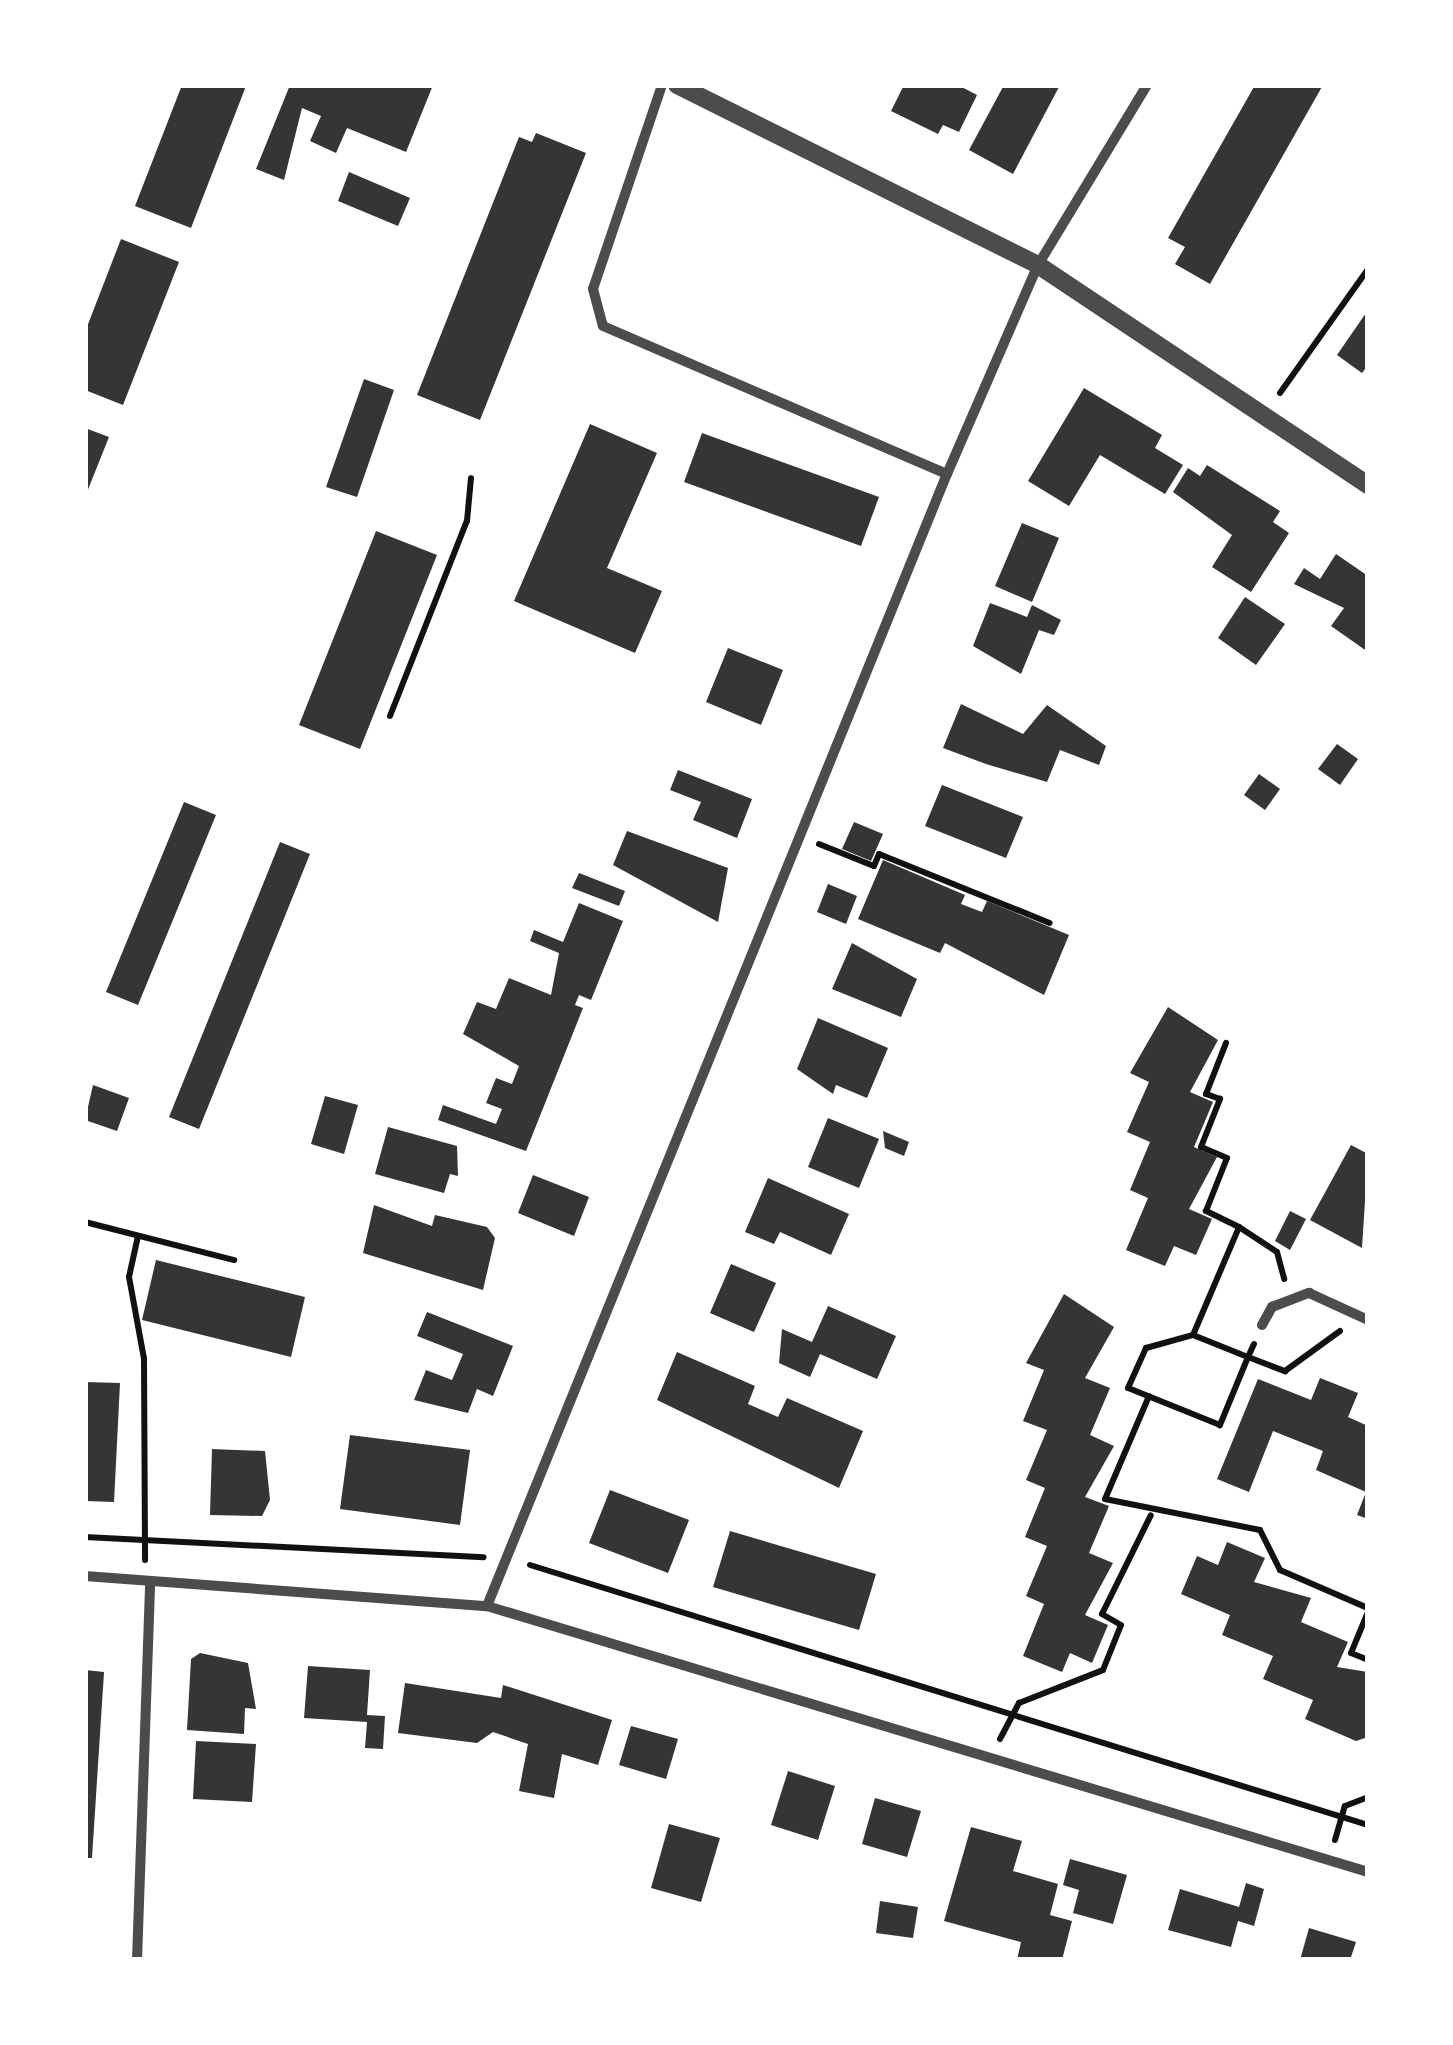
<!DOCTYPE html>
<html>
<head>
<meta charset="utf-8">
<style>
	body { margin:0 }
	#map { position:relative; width:1453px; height:2045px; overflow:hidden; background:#fff; font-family:"Open Sans",sans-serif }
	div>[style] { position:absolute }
	.building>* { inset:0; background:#353535 }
	.path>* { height:6px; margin:-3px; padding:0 3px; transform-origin:3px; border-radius:3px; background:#111 }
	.minor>* { height:10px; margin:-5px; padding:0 5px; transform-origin:5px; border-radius:5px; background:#4c4c4c }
	.tertiary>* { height:18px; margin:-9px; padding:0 9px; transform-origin:9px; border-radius:9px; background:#4c4c4c }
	span { translate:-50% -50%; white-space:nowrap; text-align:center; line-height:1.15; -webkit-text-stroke:8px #fff; paint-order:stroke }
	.frame { position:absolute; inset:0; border:88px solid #fff; pointer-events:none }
</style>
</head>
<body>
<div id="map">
	<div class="building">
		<div style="clip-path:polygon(182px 85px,246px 86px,191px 228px,135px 206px)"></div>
		<div style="clip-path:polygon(290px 85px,433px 85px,406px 152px,347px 128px,336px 153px,310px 141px,321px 116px,302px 108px,284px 180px,256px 169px)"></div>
		<div style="clip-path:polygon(904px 85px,958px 85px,977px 95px,959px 132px,943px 125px,938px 134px,891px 111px)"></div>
		<div style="clip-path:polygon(1004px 85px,1060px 85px,1013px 174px,969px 150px)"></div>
		<div style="clip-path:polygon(1255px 85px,1323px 85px,1210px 284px,1175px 264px,1185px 247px,1168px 238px)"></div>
		<div style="clip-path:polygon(536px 133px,586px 153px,480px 420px,417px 395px,519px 137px,532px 142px)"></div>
		<div style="clip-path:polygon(349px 172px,410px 198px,398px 226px,338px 201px)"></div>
		<div style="clip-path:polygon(121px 239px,179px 262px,123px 405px,85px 390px,85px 332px)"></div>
		<div style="clip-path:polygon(1368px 310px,1368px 365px,1362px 373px,1337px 355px)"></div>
		<div style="clip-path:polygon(364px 379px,394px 390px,357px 497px,326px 487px)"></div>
		<div style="clip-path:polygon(1084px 388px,1162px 435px,1155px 448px,1183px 465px,1165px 494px,1100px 455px,1069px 506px,1028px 481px)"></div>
		<div style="clip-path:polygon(590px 424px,657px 453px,607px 568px,662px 591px,635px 653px,514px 601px)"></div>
		<div style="clip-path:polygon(85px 428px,109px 437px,85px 497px)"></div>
		<div style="clip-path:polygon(702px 433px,879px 497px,861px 546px,684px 482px)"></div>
		<div style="clip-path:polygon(1207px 465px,1280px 511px,1273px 522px,1289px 533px,1251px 592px,1212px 567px,1232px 535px,1173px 492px,1188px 468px,1200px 476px)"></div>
		<div style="clip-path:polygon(1022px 523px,1059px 538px,1032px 602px,995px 586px)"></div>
		<div style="clip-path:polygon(376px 531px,437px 555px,360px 749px,299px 725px)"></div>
		<div style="clip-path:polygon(1336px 554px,1368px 576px,1368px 652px,1331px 626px,1344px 608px,1294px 584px,1304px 568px,1320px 579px)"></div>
		<div style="clip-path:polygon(1245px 597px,1285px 624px,1256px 665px,1218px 638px)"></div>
		<div style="clip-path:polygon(990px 603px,1027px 617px,1032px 605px,1061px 620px,1054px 635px,1039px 630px,1021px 674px,973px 646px)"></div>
		<div style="clip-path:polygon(728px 648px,783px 670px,761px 725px,706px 702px)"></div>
		<div style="clip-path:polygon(961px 704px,1023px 734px,1047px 705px,1106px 746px,1099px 765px,1060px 750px,1047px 782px,986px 764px,943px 748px)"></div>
		<div style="clip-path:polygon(1337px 744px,1358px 759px,1340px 785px,1318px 769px)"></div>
		<div style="clip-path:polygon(678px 770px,752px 799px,737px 838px,693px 820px,701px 802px,670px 790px)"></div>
		<div style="clip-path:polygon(1259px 774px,1280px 789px,1265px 810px,1244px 795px)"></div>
		<div style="clip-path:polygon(942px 785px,1023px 817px,1006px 858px,925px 826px)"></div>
		<div style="clip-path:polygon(184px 802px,216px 815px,138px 1005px,106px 992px)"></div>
		<div style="clip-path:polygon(854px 822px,883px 834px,871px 861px,842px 849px)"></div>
		<div style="clip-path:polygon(627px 831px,728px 868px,718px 922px,613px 865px)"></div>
		<div style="clip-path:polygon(280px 842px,310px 854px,199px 1129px,169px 1117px)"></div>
		<div style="clip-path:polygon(883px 860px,965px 895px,961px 904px,982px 912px,987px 901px,1069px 935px,1044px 995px,945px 943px,940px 953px,858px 919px)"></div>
		<div style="clip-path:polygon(579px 873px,625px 891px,619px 906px,572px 888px)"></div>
		<div style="clip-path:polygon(828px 884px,857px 896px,846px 924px,817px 912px)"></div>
		<div style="clip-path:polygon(579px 903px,623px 921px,591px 1000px,579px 995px,575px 1005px,583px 1008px,526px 1151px,438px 1120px,443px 1105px,496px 1124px,502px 1109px,486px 1103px,496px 1078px,512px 1084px,519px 1066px,463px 1034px,477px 1002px,496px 1009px,509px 978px,551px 995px,559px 953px,530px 941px,534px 930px,563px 942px)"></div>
		<div style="clip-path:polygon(852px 943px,917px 979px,901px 1017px,832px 989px)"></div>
		<div style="clip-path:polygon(1168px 1007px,1218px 1040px,1190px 1092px,1213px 1102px,1194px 1147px,1217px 1157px,1189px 1209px,1212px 1219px,1196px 1255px,1174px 1246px,1165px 1266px,1126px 1250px,1148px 1198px,1130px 1190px,1150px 1142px,1127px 1132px,1149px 1082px,1130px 1073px)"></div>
		<div style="clip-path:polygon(818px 1018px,888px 1048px,867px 1098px,836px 1085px,833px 1094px,797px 1069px)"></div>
		<div style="clip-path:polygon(93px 1085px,129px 1098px,117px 1131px,85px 1120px)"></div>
		<div style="clip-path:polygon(325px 1096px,358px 1105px,344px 1154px,311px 1144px)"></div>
		<div style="clip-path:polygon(828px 1118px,879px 1139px,859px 1188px,808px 1167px)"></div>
		<div style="clip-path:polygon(388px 1127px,457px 1146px,458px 1176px,450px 1174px,444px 1193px,375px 1174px)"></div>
		<div style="clip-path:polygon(883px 1131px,909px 1142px,904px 1156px,885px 1148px)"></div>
		<div style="clip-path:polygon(1351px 1145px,1368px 1154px,1362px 1248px,1310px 1220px)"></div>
		<div style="clip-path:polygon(533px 1175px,589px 1197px,574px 1236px,518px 1213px)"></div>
		<div style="clip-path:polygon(768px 1178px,849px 1214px,831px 1255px,780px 1232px,774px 1244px,745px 1232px)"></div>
		<div style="clip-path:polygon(374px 1205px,432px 1226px,435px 1215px,487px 1227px,495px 1238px,483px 1290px,363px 1253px)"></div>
		<div style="clip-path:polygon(1290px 1211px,1306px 1219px,1290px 1250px,1275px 1241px)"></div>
		<div style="clip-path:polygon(156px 1260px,305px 1297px,291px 1357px,142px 1320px)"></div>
		<div style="clip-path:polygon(731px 1264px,776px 1283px,754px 1332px,710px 1313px)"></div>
		<div style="clip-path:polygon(1064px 1294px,1114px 1327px,1085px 1378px,1110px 1388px,1090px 1435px,1114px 1446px,1085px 1497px,1109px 1506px,1089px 1553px,1113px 1563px,1085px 1615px,1108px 1625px,1092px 1663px,1070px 1653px,1062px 1672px,1023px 1656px,1044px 1604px,1026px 1596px,1047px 1546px,1025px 1537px,1045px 1488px,1026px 1480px,1047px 1430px,1023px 1421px,1044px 1370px,1026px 1363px)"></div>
		<div style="clip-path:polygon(828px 1306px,896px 1336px,877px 1379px,820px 1354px,810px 1377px,779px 1363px,782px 1329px,812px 1342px)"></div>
		<div style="clip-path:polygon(427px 1312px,513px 1346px,493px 1396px,477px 1389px,468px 1413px,414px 1400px,426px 1370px,452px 1380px,463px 1354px,417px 1336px)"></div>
		<div style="clip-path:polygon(677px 1352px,755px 1386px,748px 1404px,778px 1417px,787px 1398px,863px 1431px,839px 1488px,657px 1400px)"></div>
		<div style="clip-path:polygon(1320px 1378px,1358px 1393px,1348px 1417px,1368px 1426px,1368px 1519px,1357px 1515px,1366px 1492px,1316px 1470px,1323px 1451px,1273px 1431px,1249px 1492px,1217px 1479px,1258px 1379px,1311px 1400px)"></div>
		<div style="clip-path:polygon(85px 1382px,120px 1383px,114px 1502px,85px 1501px)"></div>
		<div style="clip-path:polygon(350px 1435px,470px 1450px,460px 1525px,340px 1509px)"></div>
		<div style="clip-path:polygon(212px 1449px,265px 1451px,270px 1500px,262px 1516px,210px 1515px)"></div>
		<div style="clip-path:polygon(610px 1490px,689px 1520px,668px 1573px,589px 1543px)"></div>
		<div style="clip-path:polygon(730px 1531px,876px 1574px,859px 1630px,713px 1587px)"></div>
		<div style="clip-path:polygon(1227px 1542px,1265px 1558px,1254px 1582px,1311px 1598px,1301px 1622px,1348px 1642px,1337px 1667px,1368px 1672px,1368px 1737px,1356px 1741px,1305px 1719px,1313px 1700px,1263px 1679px,1273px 1656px,1222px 1635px,1230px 1615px,1181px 1594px,1197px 1556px,1218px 1565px)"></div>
		<div style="clip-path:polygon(200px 1653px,248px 1663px,256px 1709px,245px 1708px,244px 1734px,187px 1730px,191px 1659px)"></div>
		<div style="clip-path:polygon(308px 1666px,370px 1670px,367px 1715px,385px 1716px,383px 1749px,365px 1748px,367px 1722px,304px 1718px)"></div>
		<div style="clip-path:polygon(85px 1670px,104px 1672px,92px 1858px,85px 1858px)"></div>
		<div style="clip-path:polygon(405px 1683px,501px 1698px,503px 1685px,612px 1720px,598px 1765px,562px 1754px,554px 1798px,519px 1791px,528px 1744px,493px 1732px,477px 1743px,398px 1733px)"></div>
		<div style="clip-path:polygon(631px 1726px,678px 1739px,666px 1779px,619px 1765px)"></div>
		<div style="clip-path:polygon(196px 1741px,256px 1744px,252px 1802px,193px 1799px)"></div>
		<div style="clip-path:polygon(788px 1771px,835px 1786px,818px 1840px,771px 1825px)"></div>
		<div style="clip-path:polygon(875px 1798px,921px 1811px,907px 1857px,862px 1844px)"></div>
		<div style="clip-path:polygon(669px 1824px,720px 1838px,701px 1902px,651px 1888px)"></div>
		<div style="clip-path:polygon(971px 1827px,1022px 1841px,1013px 1871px,1058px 1884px,1050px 1915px,1072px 1921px,1062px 1960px,1017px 1960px,1021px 1942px,944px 1921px)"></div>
		<div style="clip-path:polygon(1070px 1859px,1127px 1875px,1113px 1924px,1073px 1913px,1079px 1890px,1063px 1885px)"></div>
		<div style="clip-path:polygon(1246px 1883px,1264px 1889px,1254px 1926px,1238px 1921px,1231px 1947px,1168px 1930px,1180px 1889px,1239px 1907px)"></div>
		<div style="clip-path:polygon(880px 1901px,918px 1907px,913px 1938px,876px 1933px)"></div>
		<div style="clip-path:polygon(1309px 1928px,1356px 1942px,1350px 1960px,1300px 1960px)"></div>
	</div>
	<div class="path">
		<div style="left:1280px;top:393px;width:152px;rotate:-54.6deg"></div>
		<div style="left:390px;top:716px;width:210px;rotate:-68.5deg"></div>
		<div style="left:467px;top:521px;width:43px;rotate:-84.7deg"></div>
		<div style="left:819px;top:844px;width:59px;rotate:21.8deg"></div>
		<div style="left:874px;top:866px;width:13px;rotate:-67deg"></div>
		<div style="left:879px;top:854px;width:184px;rotate:22deg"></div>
		<div style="left:85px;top:1222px;width:154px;rotate:14.3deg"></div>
		<div style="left:1239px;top:1227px;width:45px;rotate:33.3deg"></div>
		<div style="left:1277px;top:1252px;width:28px;rotate:75deg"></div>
		<div style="left:138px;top:1236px;width:42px;rotate:102.4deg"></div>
		<div style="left:129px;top:1277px;width:83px;rotate:79.6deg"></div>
		<div style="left:144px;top:1359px;width:201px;rotate:89.7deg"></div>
		<div style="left:1193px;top:1335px;width:117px;rotate:-66.9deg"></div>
		<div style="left:1239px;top:1227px;width:37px;rotate:-154deg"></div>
		<div style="left:1206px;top:1211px;width:57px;rotate:-68.4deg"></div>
		<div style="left:1227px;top:1158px;width:28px;rotate:-157deg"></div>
		<div style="left:1201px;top:1147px;width:52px;rotate:-68.4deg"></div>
		<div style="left:1220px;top:1099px;width:15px;rotate:-160deg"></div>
		<div style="left:1206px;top:1094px;width:55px;rotate:-68.6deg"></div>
		<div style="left:1254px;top:1344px;width:14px;rotate:115deg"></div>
		<div style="left:1248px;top:1357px;width:74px;rotate:112.4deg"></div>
		<div style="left:1220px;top:1425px;width:99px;rotate:-158.1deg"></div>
		<div style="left:1128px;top:1388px;width:44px;rotate:-65.8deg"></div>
		<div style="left:1146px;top:1348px;width:49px;rotate:-15.5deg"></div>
		<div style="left:1193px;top:1335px;width:59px;rotate:21.8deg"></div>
		<div style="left:1248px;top:1357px;width:40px;rotate:21deg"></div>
		<div style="left:1285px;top:1371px;width:68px;rotate:-36deg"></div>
		<div style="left:1149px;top:1396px;width:112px;rotate:113.1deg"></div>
		<div style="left:1105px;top:1499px;width:158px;rotate:11.3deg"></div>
		<div style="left:1260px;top:1530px;width:45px;rotate:63.4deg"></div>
		<div style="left:1280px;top:1570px;width:96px;rotate:23.4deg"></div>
		<div style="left:85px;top:1537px;width:399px;rotate:2.9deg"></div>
		<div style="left:530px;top:1565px;width:877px;rotate:17.24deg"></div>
		<div style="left:1368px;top:1612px;width:44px;rotate:112.5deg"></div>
		<div style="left:1351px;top:1653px;width:18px;rotate:22deg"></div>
		<div style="left:1000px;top:1739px;width:41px;rotate:-62.2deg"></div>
		<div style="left:1019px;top:1703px;width:90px;rotate:-21.4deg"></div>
		<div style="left:1103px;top:1670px;width:48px;rotate:-68.2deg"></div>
		<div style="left:1121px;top:1625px;width:22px;rotate:-150deg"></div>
		<div style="left:1102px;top:1614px;width:110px;rotate:-63.7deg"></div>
		<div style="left:1335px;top:1840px;width:35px;rotate:-74deg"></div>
		<div style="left:1345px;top:1806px;width:25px;rotate:-21deg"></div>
	</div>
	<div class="minor">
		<div style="left:662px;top:85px;width:215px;rotate:108.7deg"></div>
		<div style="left:593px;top:289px;width:38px;rotate:75deg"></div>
		<div style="left:603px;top:326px;width:374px;rotate:23.3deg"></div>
		<div style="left:1262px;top:1325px;width:21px;rotate:-61deg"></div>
		<div style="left:1272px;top:1307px;width:40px;rotate:-21deg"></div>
		<div style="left:1309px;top:1293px;width:65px;rotate:24.6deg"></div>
		<div style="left:85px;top:1576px;width:403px;rotate:4.3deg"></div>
		<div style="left:487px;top:1606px;width:920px;rotate:16.8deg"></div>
		<div style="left:487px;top:1606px;width:1222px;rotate:-67.89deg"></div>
		<div style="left:947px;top:474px;width:228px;rotate:-66.5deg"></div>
		<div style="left:1038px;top:265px;width:210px;rotate:-58.8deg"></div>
		<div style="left:137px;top:1960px;width:379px;rotate:-88deg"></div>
	</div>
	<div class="tertiary">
		<div style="left:677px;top:85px;width:403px;rotate:26.5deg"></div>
		<div style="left:1038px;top:265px;width:397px;rotate:33.7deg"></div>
	</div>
	<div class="frame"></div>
</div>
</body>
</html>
